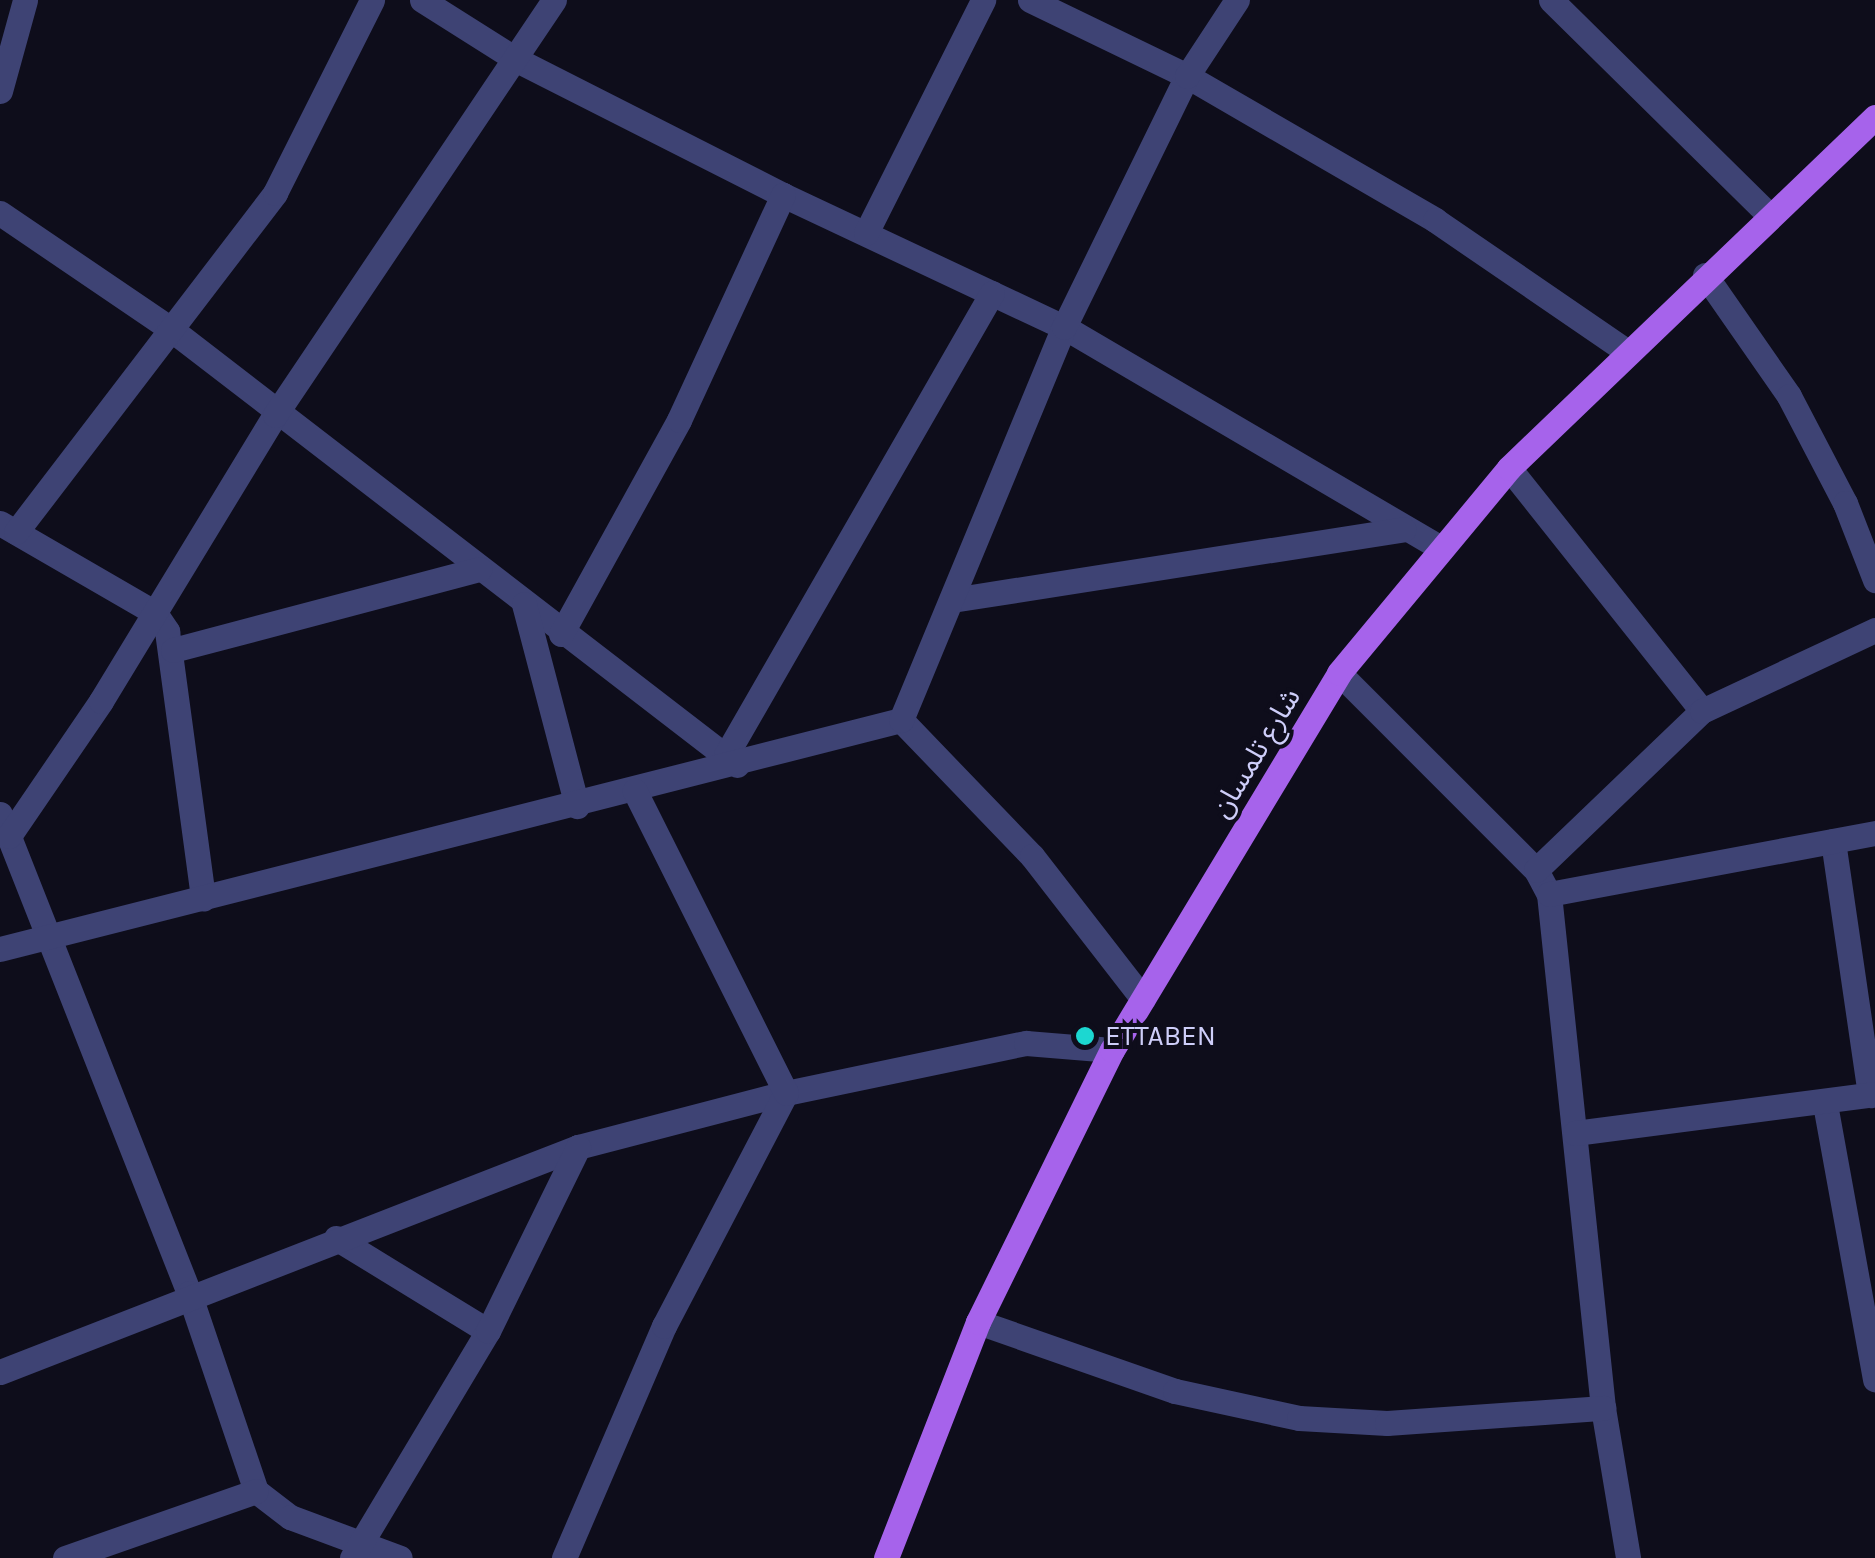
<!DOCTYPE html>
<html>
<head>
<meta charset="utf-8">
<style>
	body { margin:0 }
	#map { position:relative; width:1875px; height:1558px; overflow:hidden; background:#0e0d1b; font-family:Karla,"Noto Sans Arabic",sans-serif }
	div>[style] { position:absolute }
	.minor>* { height:25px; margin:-12.5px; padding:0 12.5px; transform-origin:12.5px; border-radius:12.5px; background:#3e4374 }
	.major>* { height:25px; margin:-12.5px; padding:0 12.5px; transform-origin:12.5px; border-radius:12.5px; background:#a663eb }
	.dots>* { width:28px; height:28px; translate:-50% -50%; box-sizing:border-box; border:5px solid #0e0d1b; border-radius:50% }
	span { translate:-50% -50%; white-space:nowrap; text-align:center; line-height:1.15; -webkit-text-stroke:8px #0e0d1b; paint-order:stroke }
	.street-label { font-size:28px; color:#cecef9 }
	.poi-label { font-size:28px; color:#cecef9 }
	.left { translate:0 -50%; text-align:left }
</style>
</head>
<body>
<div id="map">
	<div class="minor">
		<div style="left:422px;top:0;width:112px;rotate:32.3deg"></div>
		<div style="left:517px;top:60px;width:298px;rotate:26.9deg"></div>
		<div style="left:783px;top:195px;width:310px;rotate:25.2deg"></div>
		<div style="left:1064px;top:327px;width:438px;rotate:30.4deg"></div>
		<div style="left:1030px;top:0;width:174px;rotate:25.8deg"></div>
		<div style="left:1187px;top:76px;width:287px;rotate:30.1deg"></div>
		<div style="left:1435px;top:220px;width:230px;rotate:34.4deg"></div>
		<div style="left:1551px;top:0;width:305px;rotate:44.6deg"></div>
		<div style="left:0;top:91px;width:94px;rotate:-74.6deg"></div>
		<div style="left:0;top:213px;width:208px;rotate:34.2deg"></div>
		<div style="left:172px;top:330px;width:713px;rotate:37.59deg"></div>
		<div style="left:866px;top:233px;width:261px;rotate:-63.3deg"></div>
		<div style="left:1705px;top:275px;width:147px;rotate:55.2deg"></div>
		<div style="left:1789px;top:396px;width:121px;rotate:62.4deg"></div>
		<div style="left:1845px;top:503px;width:83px;rotate:68.7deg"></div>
		<div style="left:1509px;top:468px;width:310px;rotate:51.5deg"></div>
		<div style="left:0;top:523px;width:179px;rotate:30.1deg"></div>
		<div style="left:155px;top:613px;width:22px;rotate:56deg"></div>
		<div style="left:167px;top:631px;width:270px;rotate:82.3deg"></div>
		<div style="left:16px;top:532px;width:427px;rotate:-52.6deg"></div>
		<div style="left:275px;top:193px;width:216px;rotate:-63.3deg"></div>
		<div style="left:952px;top:600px;width:457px;rotate:-8.9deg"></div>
		<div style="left:524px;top:604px;width:209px;rotate:75.3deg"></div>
		<div style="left:561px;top:634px;width:244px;rotate:-61.1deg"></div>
		<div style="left:679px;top:420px;width:248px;rotate:-65.2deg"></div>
		<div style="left:173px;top:650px;width:317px;rotate:-14.8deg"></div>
		<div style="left:1339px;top:673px;width:279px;rotate:45deg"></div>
		<div style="left:1536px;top:870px;width:27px;rotate:62deg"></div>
		<div style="left:1549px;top:894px;width:517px;rotate:84deg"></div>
		<div style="left:1603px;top:1408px;width:152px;rotate:80.5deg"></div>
		<div style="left:901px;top:720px;width:189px;rotate:46.1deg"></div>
		<div style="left:1032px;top:856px;width:181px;rotate:52.2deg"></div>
		<div style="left:726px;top:755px;width:533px;rotate:-60.07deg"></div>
		<div style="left:0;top:814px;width:515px;rotate:68.47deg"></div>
		<div style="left:189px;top:1293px;width:209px;rotate:71.3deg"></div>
		<div style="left:256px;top:1491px;width:43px;rotate:37.4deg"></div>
		<div style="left:290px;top:1517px;width:117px;rotate:20.4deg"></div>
		<div style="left:9px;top:836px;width:163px;rotate:-55.7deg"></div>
		<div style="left:101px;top:701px;width:335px;rotate:-58.7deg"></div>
		<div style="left:275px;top:415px;width:500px;rotate:-56.09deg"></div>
		<div style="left:1833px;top:841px;width:257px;rotate:81.7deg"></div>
		<div style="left:1536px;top:870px;width:230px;rotate:-43.8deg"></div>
		<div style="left:1702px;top:711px;width:191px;rotate:-25.1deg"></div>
		<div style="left:1549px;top:894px;width:332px;rotate:-10.6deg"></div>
		<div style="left:0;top:949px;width:930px;rotate:-14.26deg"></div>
		<div style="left:901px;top:720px;width:425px;rotate:-67.5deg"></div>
		<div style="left:1064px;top:327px;width:280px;rotate:-63.9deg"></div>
		<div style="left:1187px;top:76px;width:91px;rotate:-56.7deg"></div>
		<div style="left:1825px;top:1104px;width:280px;rotate:79.7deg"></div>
		<div style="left:1575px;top:1133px;width:303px;rotate:-7.4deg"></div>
		<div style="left:336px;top:1238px;width:178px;rotate:31.5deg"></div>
		<div style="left:978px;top:1322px;width:209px;rotate:19.3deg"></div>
		<div style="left:1175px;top:1391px;width:127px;rotate:12.3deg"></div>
		<div style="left:1299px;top:1418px;width:88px;rotate:3.3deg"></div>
		<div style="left:1387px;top:1423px;width:217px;rotate:-4deg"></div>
		<div style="left:0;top:1372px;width:620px;rotate:-21.27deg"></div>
		<div style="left:578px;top:1147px;width:215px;rotate:-14.6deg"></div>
		<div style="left:786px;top:1093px;width:245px;rotate:-11.8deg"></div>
		<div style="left:1026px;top:1043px;width:86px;rotate:4.7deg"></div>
		<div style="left:65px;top:1558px;width:202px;rotate:-19.3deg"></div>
		<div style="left:352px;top:1558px;width:265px;rotate:-59.1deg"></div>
		<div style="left:488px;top:1331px;width:205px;rotate:-63.9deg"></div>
		<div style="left:564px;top:1558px;width:253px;rotate:-66.7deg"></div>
		<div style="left:664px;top:1326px;width:263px;rotate:-62.4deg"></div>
		<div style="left:786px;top:1093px;width:338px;rotate:-116.6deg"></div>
	</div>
	<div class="major">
		<div style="left:886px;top:1558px;width:253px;rotate:-68.7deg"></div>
		<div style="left:978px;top:1322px;width:303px;rotate:-63.8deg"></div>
		<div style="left:1112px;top:1050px;width:440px;rotate:-58.9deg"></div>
		<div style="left:1339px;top:673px;width:266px;rotate:-50.3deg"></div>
		<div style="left:1509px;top:468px;width:507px;rotate:-43.8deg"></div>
	</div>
	<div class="dots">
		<div style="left:1085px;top:1036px;background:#1cd7d1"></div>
	</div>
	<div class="street-label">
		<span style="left:1256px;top:753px;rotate:-59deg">شارع تلمسان</span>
	</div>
	<div class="poi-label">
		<span class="left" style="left:1105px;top:1036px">ETTABEN</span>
	</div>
</div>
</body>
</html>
